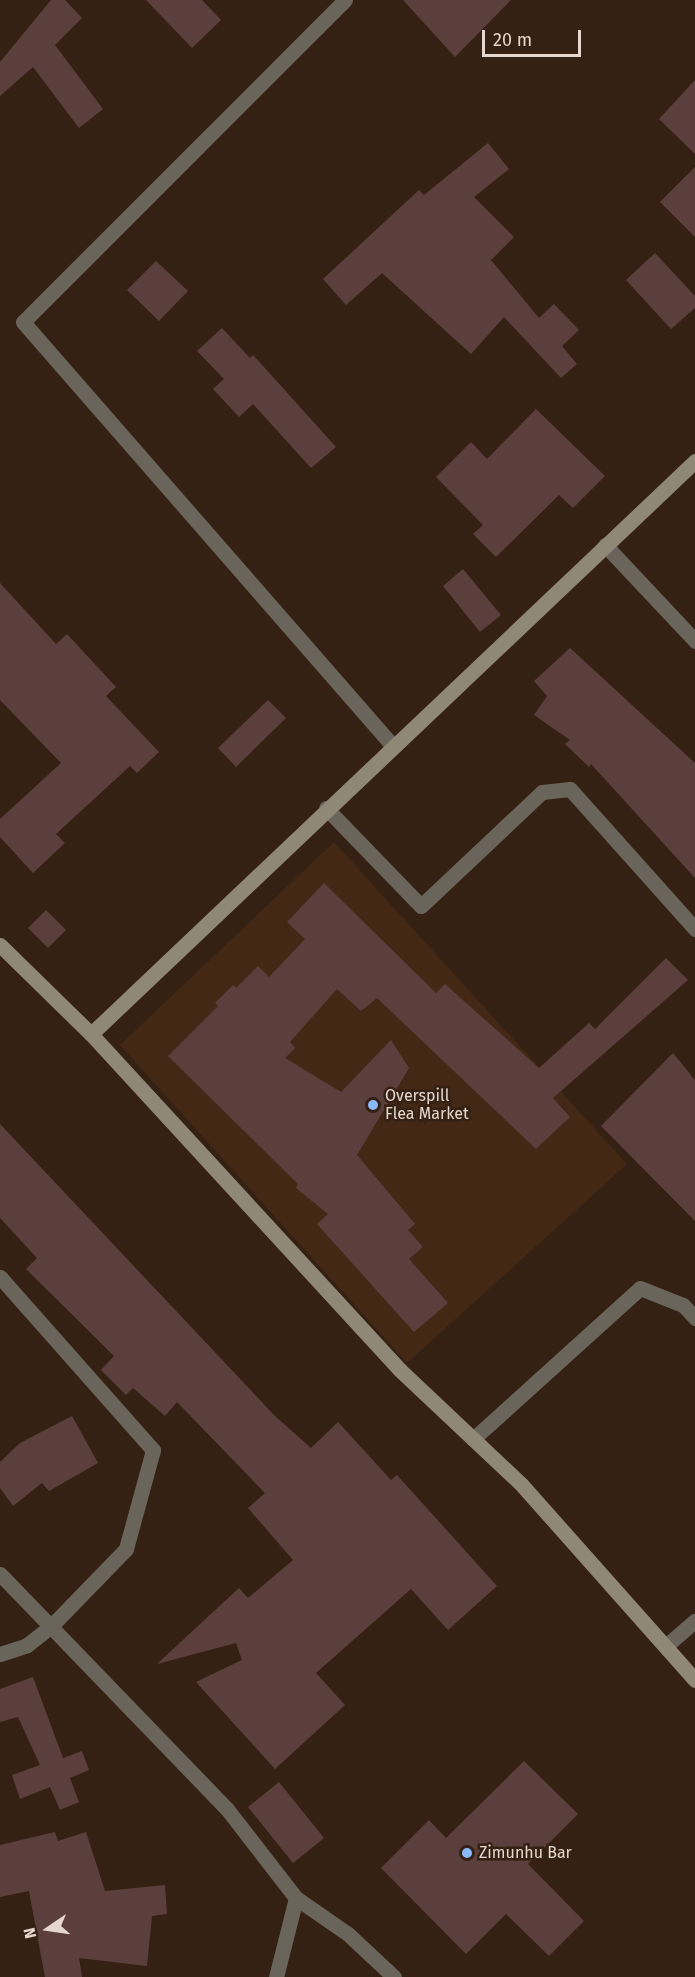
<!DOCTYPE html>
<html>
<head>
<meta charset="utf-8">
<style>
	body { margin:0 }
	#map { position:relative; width:695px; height:1977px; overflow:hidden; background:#352113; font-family:"Fira Sans",sans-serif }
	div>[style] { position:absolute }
	.built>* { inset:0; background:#422815 }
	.building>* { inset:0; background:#5b3f3d }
	.lane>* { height:15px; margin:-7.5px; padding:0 7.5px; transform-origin:7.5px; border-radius:7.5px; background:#69655a }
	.street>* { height:15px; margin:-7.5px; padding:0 7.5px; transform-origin:7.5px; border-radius:7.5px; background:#69655a }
	.secondary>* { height:15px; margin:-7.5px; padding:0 7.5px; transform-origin:7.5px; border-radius:7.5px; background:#8f8876 }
	.dots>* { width:16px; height:16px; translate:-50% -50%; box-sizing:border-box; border:3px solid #352113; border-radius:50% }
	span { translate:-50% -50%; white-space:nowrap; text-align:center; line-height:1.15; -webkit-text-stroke:5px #352113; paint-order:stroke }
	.poi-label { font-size:16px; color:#e5d7ce }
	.left { translate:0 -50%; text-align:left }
	.north { position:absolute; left:18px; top:1899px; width:60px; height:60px; -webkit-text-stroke:4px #352113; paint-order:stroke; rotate:257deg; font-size:16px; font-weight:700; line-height:24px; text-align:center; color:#e5d7ce }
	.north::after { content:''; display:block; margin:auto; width:21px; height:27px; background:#e5d7ce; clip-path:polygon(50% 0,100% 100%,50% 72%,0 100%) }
	.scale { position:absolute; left:482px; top:30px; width:99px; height:27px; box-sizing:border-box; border:3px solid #e5d7ce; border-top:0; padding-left:8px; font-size:18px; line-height:21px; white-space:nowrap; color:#e5d7ce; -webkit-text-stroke:4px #352113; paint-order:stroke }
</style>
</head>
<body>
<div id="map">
	<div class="built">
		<div style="clip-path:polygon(334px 842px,627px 1164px,407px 1363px,120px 1045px)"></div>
	</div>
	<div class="building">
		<div style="clip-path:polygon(51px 0,65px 0,82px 18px,55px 45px,103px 109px,79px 128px,33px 67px,0 96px,0 62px)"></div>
		<div style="clip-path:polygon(146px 0,202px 0,221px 20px,192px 48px)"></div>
		<div style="clip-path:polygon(403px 0,511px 0,455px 57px)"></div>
		<div style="clip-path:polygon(695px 80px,695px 154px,659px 119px)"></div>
		<div style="clip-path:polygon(488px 143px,509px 169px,474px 197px,514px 237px,491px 260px,539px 318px,554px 304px,579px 330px,562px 346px,577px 364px,561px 378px,504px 317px,471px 354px,382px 273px,346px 305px,323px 279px,419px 190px,424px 195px)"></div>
		<div style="clip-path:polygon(695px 167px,695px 237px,660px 202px)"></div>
		<div style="clip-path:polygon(655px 253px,695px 296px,695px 308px,671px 329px,626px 280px)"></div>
		<div style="clip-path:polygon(156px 261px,188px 291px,159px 321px,127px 290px)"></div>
		<div style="clip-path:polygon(222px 328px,250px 358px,253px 355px,336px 447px,311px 468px,253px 404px,239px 417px,213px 389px,224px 379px,197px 351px)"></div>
		<div style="clip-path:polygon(536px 409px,605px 476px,573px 508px,559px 495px,496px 557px,473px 534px,483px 525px,436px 477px,471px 442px,487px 459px)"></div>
		<div style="clip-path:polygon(463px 569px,501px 615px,480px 632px,443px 586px)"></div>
		<div style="clip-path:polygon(0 583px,56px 644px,67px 634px,116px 687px,106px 696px,159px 752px,137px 773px,130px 766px,56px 834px,65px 843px,33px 873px,0 837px,0 819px,61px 763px,0 700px)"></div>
		<div style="clip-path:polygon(570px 648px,695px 763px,695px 878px,591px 764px,589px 767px,565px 744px,570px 740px,534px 715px,547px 696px,534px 681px)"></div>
		<div style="clip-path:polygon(268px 700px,286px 718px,236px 767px,218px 748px)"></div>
		<div style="clip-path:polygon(324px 883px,436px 993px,445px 984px,539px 1068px,589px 1023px,595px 1029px,666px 958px,688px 980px,553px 1098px,570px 1117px,536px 1149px,377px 998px,361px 1011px,337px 989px,290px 1042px,295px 1048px,285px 1058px,341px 1092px,391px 1040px,409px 1068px,357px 1155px,415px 1224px,408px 1230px,423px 1247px,409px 1259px,448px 1303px,414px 1332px,317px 1224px,328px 1214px,296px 1188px,298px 1184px,168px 1056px,218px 1006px,215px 1003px,233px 985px,236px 988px,258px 966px,269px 977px,305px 939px,287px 922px)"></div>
		<div style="clip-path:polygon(46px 910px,66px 930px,48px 948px,28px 928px)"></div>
		<div style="clip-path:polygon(673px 1053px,695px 1080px,695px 1221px,601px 1126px)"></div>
		<div style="clip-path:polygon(0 1124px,275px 1416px,311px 1448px,338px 1422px,391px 1480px,397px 1475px,497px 1586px,448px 1630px,411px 1589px,316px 1673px,345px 1705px,275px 1769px,196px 1682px,242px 1660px,236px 1643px,157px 1664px,239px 1588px,248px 1598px,293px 1560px,248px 1508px,265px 1493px,177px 1402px,165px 1416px,133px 1388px,126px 1395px,101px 1370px,114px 1356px,26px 1269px,37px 1258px,0 1218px)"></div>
		<div style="clip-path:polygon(72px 1416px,98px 1463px,49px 1491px,42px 1483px,13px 1506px,0 1488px,0 1462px,20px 1443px)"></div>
		<div style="clip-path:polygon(33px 1677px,63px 1758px,82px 1751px,89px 1770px,70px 1778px,79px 1802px,60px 1810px,50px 1787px,20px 1799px,12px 1775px,40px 1765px,18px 1717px,0 1722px,0 1689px)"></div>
		<div style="clip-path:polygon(524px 1761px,578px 1814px,528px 1864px,584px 1921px,549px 1956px,506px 1914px,466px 1954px,381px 1868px,429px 1820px,446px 1838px)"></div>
		<div style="clip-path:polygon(279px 1782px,324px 1838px,293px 1863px,248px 1807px)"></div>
		<div style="clip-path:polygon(55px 1832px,58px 1841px,86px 1832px,105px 1891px,165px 1885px,167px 1914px,152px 1916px,147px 1966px,79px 1958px,82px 1977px,45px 1977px,29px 1891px,0 1897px,0 1845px)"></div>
	</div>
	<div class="lane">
		<div style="left:326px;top:808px;width:136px;rotate:45.9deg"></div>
		<div style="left:421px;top:906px;width:166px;rotate:-43.3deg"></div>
		<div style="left:542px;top:792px;width:28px;rotate:-6deg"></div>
		<div style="left:570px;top:789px;width:188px;rotate:48.2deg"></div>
		<div style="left:0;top:1277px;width:231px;rotate:48.5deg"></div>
		<div style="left:153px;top:1450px;width:103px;rotate:105.3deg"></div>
		<div style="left:126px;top:1549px;width:107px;rotate:134.2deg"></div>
		<div style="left:473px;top:1439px;width:225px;rotate:-42.1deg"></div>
		<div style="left:640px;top:1288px;width:46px;rotate:21.6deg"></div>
		<div style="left:683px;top:1305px;width:18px;rotate:47deg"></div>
		<div style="left:667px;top:1645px;width:37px;rotate:-41deg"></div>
	</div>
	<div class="street">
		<div style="left:345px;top:0;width:455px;rotate:135deg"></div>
		<div style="left:23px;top:322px;width:561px;rotate:48.9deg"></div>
		<div style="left:605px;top:545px;width:132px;rotate:46.8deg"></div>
		<div style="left:0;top:1574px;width:327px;rotate:46deg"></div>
		<div style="left:227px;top:1809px;width:113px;rotate:52.2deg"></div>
		<div style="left:296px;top:1898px;width:63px;rotate:34.7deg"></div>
		<div style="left:348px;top:1934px;width:63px;rotate:43.1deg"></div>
		<div style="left:0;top:1654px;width:28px;rotate:-18deg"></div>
		<div style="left:27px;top:1645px;width:31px;rotate:-38deg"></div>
		<div style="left:276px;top:1977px;width:81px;rotate:-75.8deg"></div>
	</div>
	<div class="secondary">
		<div style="left:0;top:945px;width:127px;rotate:44.4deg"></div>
		<div style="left:91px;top:1034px;width:456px;rotate:47.4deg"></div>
		<div style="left:400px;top:1370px;width:166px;rotate:43.3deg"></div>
		<div style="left:521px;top:1484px;width:262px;rotate:48.4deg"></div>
		<div style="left:91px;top:1034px;width:833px;rotate:-43.49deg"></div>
	</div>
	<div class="dots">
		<div style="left:373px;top:1105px;background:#8bbafc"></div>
		<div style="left:467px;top:1853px;background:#8bbafc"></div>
	</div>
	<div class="poi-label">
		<span class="left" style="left:385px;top:1105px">Overspill<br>Flea Market</span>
		<span class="left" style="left:479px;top:1853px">Zimunhu Bar</span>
	</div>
	<div class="north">N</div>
	<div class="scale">20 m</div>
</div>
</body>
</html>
